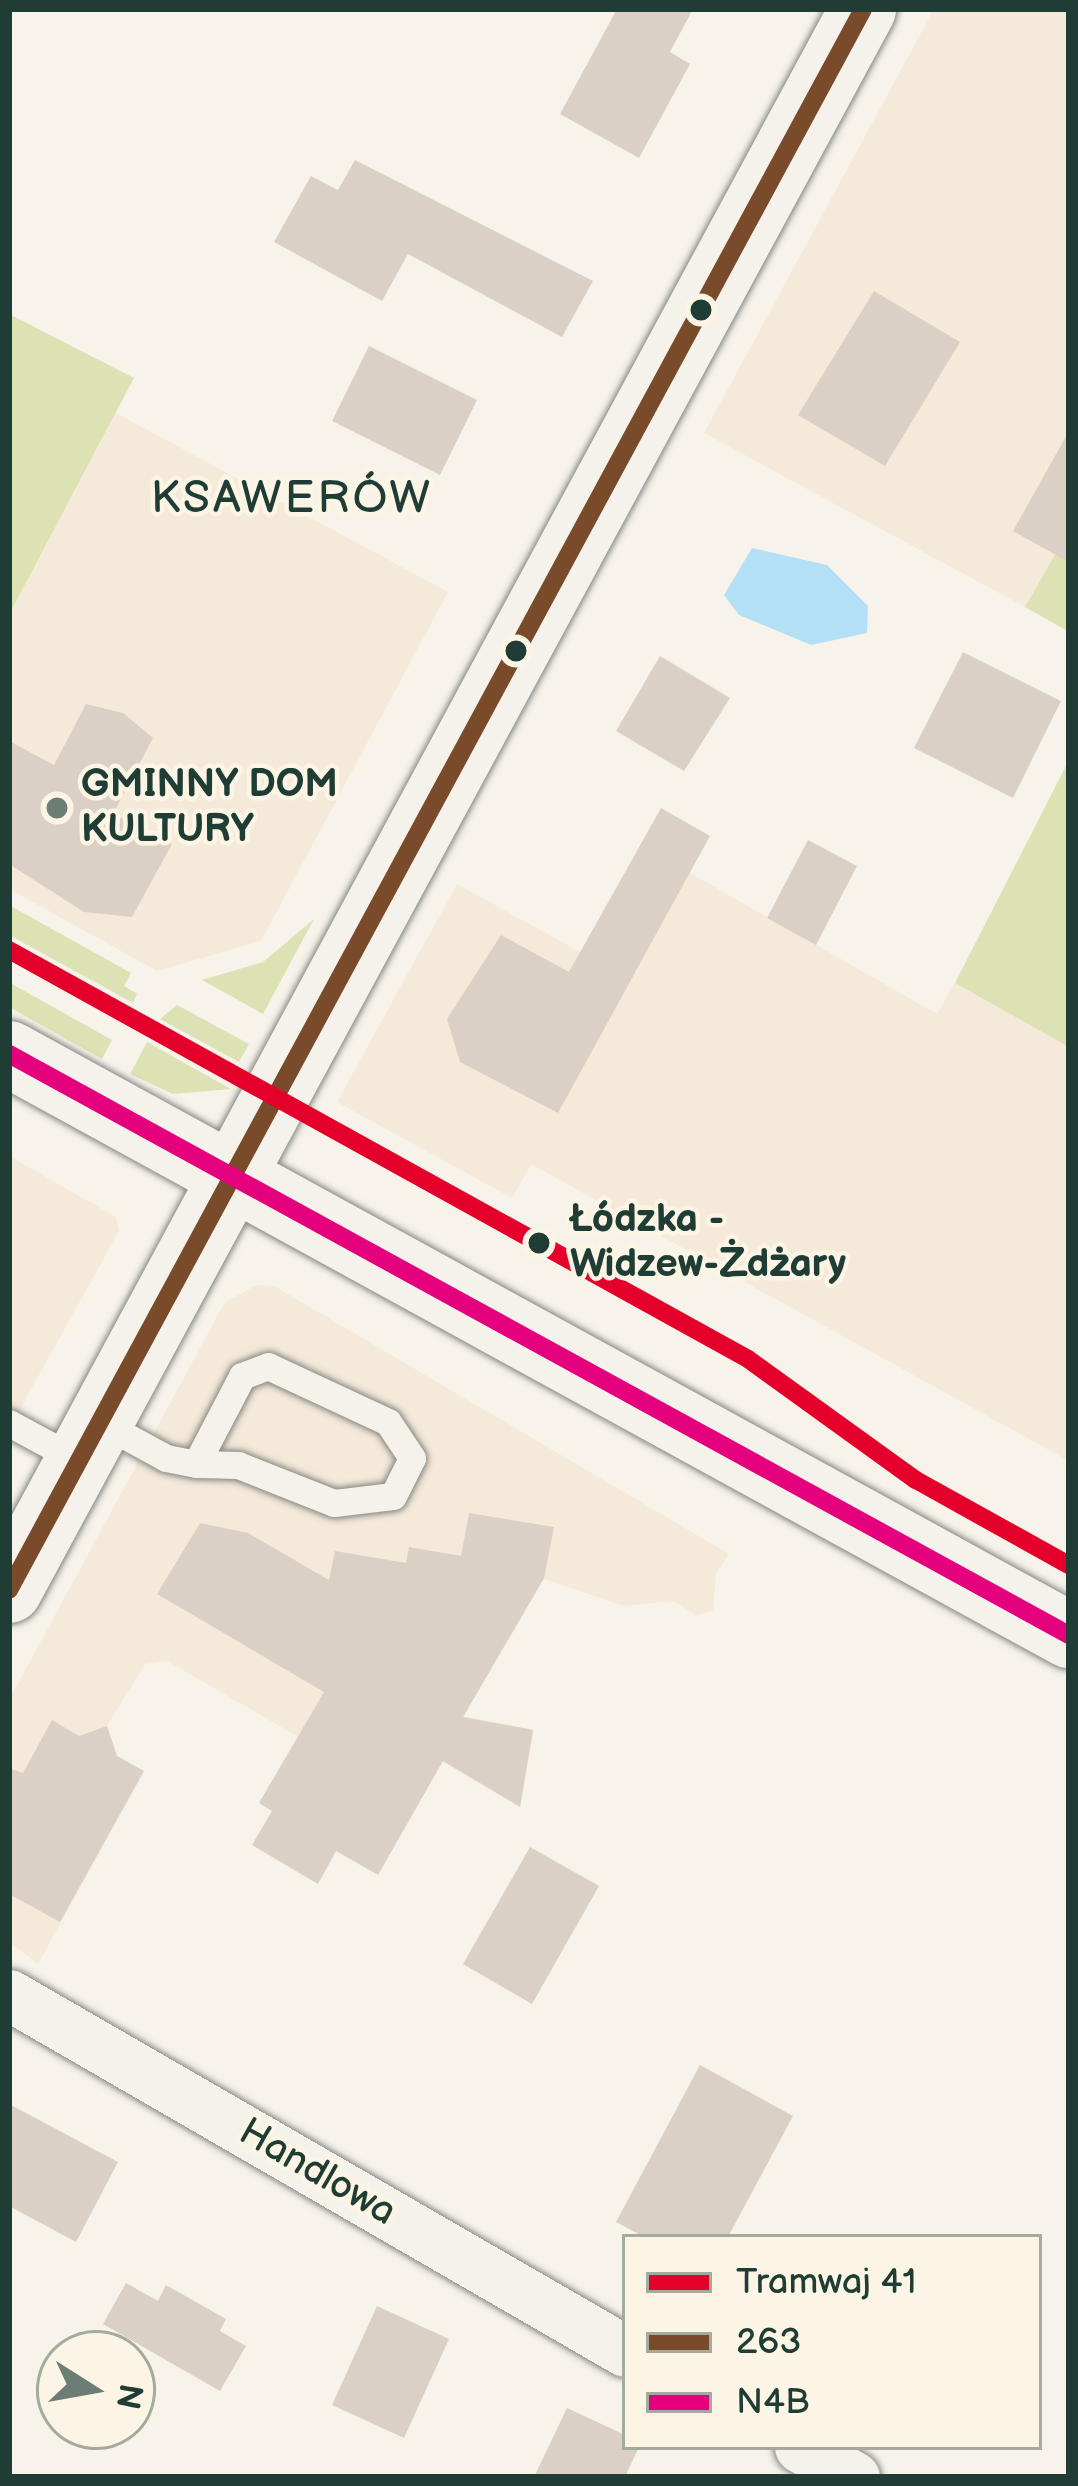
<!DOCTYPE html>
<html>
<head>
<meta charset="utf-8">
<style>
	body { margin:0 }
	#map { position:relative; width:1078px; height:2486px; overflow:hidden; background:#f7f3ea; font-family:"Balsamiq Sans",sans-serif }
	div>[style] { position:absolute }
	.built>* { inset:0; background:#f5e9d9 }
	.green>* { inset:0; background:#dde2b5 }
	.water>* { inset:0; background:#b4e0f5 }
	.building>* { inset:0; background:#dbd0c6 }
	.roads { filter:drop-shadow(0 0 3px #868984) drop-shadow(0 0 3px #868984) }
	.lane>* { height:27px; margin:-13.5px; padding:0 13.5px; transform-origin:13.5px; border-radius:13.5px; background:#f5f2ec }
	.street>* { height:51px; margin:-25.5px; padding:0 25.5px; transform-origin:25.5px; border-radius:25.5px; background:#f5f2ec }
	.secondary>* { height:66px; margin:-33px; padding:0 33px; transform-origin:33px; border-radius:33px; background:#f5f2ec }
	.bus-1>* { height:18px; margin:-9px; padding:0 9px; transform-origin:9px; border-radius:9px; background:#7a4b2a }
	.bus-2>* { height:18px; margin:-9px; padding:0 9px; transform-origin:9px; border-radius:9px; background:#e5007d }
	.tram-1>* { height:18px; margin:-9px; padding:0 9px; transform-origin:9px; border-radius:9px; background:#e4002b }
	.dots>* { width:33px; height:33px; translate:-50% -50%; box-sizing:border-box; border:6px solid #fcf5e5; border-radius:50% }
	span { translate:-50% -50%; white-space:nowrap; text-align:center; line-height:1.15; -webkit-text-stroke:9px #fcf5e5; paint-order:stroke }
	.poi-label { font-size:39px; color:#1f3d34; font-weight:700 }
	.left { translate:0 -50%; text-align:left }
	.stop-label { font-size:39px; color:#1f3d34; font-weight:700 }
	.street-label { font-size:39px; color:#1f3d34 }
	.quarter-label { font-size:45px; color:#1f3d34; letter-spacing:3px }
	.frame { position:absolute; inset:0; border:12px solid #1f3d34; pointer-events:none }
	.legend { position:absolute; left:622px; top:2234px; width:420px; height:216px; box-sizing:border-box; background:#fcf5e5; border:3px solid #a4ab9e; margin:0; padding:15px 21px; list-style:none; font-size:36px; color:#1f3d34 }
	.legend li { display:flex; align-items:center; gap:24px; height:60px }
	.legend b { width:60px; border:3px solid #a4ab9e }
	.north { position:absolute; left:36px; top:2330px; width:120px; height:120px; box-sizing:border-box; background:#fcf5e5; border:3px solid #a4ab9e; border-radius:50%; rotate:101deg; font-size:33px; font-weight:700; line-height:48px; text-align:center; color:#1f3d34 }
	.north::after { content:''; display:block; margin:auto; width:42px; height:54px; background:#6b7d74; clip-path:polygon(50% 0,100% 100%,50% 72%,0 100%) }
</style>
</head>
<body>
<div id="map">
	<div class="built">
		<div style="clip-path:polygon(934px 9px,1069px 9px,1069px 530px,1025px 607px,704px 433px)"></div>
		<div style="clip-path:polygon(116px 413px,448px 592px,261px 941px,157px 971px,9px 889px,9px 615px)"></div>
		<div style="clip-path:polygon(690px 873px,937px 1014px,955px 983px,1069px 1047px,1069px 1461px,531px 1164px,512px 1198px,337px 1102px,457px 884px,631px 980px)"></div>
		<div style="clip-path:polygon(9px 1156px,116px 1217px,119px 1231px,9px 1429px)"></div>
		<div style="clip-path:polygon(257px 1285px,276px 1287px,729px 1554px,716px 1574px,713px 1611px,696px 1615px,673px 1601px,624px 1606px,544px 1579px,464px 1716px,534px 1730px,520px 1807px,355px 1710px,304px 1740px,167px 1661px,145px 1664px,107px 1726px,117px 1756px,144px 1771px,38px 1964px,9px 1942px,9px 1700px,225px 1302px)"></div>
	</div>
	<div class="green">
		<div style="clip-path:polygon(9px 314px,134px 378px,9px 615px)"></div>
		<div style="clip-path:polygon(1069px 530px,1069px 632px,1025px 607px)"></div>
		<div style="clip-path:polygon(1069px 760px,1069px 1047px,955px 983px)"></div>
		<div style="clip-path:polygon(9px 905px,131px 973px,124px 986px,137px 994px,133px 1003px,9px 935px)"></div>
		<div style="clip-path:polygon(314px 919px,263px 1014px,202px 980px,263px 962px)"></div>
		<div style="clip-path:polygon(12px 984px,112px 1040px,102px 1059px,9px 1007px)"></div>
		<div style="clip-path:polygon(177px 1005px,249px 1044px,239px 1062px,160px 1019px)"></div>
		<div style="clip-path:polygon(147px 1042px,231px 1089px,173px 1094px,130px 1074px)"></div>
	</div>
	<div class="water">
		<div style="clip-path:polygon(752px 548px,827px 565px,868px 606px,867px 633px,811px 645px,739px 615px,724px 595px)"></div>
	</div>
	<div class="building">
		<div style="clip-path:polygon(617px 9px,693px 9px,670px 52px,690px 64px,639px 158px,560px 114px)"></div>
		<div style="clip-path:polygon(355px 160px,593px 281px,562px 337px,408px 254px,382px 301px,274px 242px,311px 176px,338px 190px)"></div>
		<div style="clip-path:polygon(874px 291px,960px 342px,885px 466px,798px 415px)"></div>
		<div style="clip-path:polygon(369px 346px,477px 400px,440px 475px,332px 421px)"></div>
		<div style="clip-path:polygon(1069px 431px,1069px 562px,1013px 531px)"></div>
		<div style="clip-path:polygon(963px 652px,1061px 701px,1013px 798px,914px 748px)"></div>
		<div style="clip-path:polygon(660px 656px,730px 698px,684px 771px,616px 731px)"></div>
		<div style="clip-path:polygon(86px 704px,123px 713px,153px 738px,113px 814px,172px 844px,132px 917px,84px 912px,9px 864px,9px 741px,54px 765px)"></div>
		<div style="clip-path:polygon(661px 808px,710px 836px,558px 1113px,460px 1062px,447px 1019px,501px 935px,569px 972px)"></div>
		<div style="clip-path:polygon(808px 840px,857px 866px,816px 945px,767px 918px)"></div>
		<div style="clip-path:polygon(469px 1513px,554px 1527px,544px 1578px,463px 1717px,533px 1730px,520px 1807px,443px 1761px,378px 1875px,336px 1851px,318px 1884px,252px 1845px,272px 1811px,259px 1803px,324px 1692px,157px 1594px,200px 1523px,248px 1533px,329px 1580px,335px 1551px,406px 1563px,409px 1547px,461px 1556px)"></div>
		<div style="clip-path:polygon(52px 1720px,79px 1736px,107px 1726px,117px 1756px,144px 1771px,60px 1922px,9px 1894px,9px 1768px,23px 1773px)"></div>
		<div style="clip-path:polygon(530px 1847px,599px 1886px,532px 2004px,463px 1964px)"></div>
		<div style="clip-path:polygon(700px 2065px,793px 2116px,728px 2237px,644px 2237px,616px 2222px)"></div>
		<div style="clip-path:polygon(9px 2104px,118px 2162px,76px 2242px,9px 2206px)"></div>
		<div style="clip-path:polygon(126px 2283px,158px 2301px,166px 2285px,226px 2319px,220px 2331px,246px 2346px,220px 2391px,103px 2324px)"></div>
		<div style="clip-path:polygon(377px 2306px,449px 2339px,404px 2438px,332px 2405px)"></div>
		<div style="clip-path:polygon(567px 2408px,625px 2435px,625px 2447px,639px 2447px,625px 2477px,534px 2477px)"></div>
	</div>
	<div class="roads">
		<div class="lane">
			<div style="left:100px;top:1422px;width:75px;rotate:28.6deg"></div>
			<div style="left:166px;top:1458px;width:31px;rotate:11deg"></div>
			<div style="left:196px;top:1464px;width:42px;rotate:1.4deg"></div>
			<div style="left:238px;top:1465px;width:103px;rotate:21.6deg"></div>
			<div style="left:334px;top:1503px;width:59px;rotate:-6.8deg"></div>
			<div style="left:393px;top:1496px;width:42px;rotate:-63.4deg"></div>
			<div style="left:412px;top:1458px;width:43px;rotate:-123.7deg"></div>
			<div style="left:388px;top:1422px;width:132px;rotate:-155deg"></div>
			<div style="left:268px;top:1366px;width:28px;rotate:159deg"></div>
			<div style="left:242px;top:1376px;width:99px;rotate:117.6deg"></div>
			<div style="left:9px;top:1423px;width:80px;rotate:28.5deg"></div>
		</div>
		<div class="street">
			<div style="left:9px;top:1995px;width:711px;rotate:30.02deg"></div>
			<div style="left:800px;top:2447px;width:62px;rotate:29.1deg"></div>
		</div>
		<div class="secondary">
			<div style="left:9px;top:1054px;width:1209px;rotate:28.73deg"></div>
			<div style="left:9px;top:1590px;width:1797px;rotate:-61.62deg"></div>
		</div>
	</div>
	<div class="bus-1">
		<div style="left:9px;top:1590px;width:1797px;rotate:-61.62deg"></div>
	</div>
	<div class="bus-2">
		<div style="left:9px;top:1054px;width:1209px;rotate:28.73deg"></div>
	</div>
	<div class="tram-1">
		<div style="left:9px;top:950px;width:845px;rotate:28.96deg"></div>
		<div style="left:748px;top:1359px;width:207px;rotate:35.8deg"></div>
		<div style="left:916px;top:1480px;width:175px;rotate:29.1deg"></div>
	</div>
	<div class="dots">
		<div style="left:701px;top:310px;background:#1f3d34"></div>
		<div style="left:516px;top:651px;background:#1f3d34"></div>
		<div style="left:57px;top:808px;background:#6b7d74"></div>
		<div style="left:539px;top:1243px;background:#1f3d34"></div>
	</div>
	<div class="poi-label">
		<span class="left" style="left:81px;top:808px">GMINNY DOM<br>KULTURY</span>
	</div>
	<div class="stop-label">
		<span class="left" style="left:570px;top:1243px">Łódzka -<br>Widzew-Żdżary</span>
	</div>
	<div class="street-label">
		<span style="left:317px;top:2173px;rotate:30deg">Handlowa</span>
	</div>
	<div class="quarter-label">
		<span style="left:292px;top:499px">KSAWERÓW</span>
	</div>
	<div class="frame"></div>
	<ul class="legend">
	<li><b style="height:15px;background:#e4002b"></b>Tramwaj 41</li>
	<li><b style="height:15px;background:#7a4b2a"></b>263</li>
	<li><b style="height:15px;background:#e5007d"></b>N4B</li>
	</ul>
	<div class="north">N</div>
</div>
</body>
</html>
